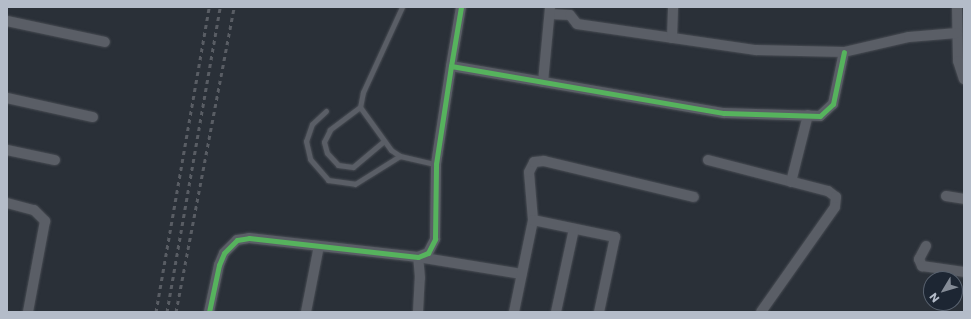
<!DOCTYPE html>
<html>
<head>
<meta charset="utf-8">
<style>
	body { margin:0 }
	#map { position:relative; width:971px; height:319px; overflow:hidden; background:#2a3038; font-family:Poppins,sans-serif }
	div>[style] { position:absolute }
	.roads { filter:drop-shadow(0 0 1px #484c53) drop-shadow(0 0 1px #484c53) }
	.lane>* { height:5px; margin:-2.5px; padding:0 2.5px; transform-origin:2.5px; border-radius:2.5px; background:#5a5e66 }
	.street>* { height:10px; margin:-5px; padding:0 5px; transform-origin:5px; border-radius:5px; background:#5a5e66 }
	.rail>* { height:3px; margin-top:-1.5px; transform-origin:0; background:repeating-linear-gradient(90deg,#595d64 0 4px,transparent 0 8px) }
	.cycleway>* { height:5px; margin:-2.5px; padding:0 2.5px; transform-origin:2.5px; border-radius:2.5px; background:#56b35d }
	span { translate:-50% -50%; white-space:nowrap; text-align:center; line-height:1.15; -webkit-text-stroke:3px #1d2633; paint-order:stroke }
	.frame { position:absolute; inset:0; border:8px solid #b4bcc9; pointer-events:none }
	.north { position:absolute; left:923px; top:271px; width:40px; height:40px; box-sizing:border-box; background:#1d2633; border:1px solid #59626f; border-radius:50%; rotate:232deg; font-size:11px; font-weight:700; line-height:16px; text-align:center; color:#b4bcc9 }
	.north::after { content:''; display:block; margin:auto; width:14px; height:18px; background:#848b96; clip-path:polygon(50% 0,100% 100%,50% 72%,0 100%) }
</style>
</head>
<body>
<div id="map">
	<div class="roads">
		<div class="lane">
			<div style="left:402px;top:7px;width:94px;rotate:114.6deg"></div>
			<div style="left:363px;top:92px;width:15px;rotate:101deg"></div>
			<div style="left:360px;top:107px;width:53px;rotate:54.2deg"></div>
			<div style="left:391px;top:150px;width:11px;rotate:34deg"></div>
			<div style="left:400px;top:156px;width:37px;rotate:13deg"></div>
			<div style="left:360px;top:107px;width:38px;rotate:143deg"></div>
			<div style="left:330px;top:130px;width:13px;rotate:117deg"></div>
			<div style="left:324px;top:142px;width:11px;rotate:75deg"></div>
			<div style="left:327px;top:153px;width:16px;rotate:47deg"></div>
			<div style="left:338px;top:165px;width:15px;rotate:8deg"></div>
			<div style="left:353px;top:167px;width:40px;rotate:-40deg"></div>
			<div style="left:326px;top:111px;width:19px;rotate:137deg"></div>
			<div style="left:312px;top:124px;width:18px;rotate:109deg"></div>
			<div style="left:306px;top:141px;width:18px;rotate:77deg"></div>
			<div style="left:310px;top:159px;width:28px;rotate:49deg"></div>
			<div style="left:328px;top:180px;width:27px;rotate:8deg"></div>
			<div style="left:355px;top:184px;width:53px;rotate:-31.9deg"></div>
		</div>
		<div class="street">
			<div style="left:461px;top:7px;width:60px;rotate:99.6deg"></div>
			<div style="left:451px;top:66px;width:277px;rotate:9.8deg"></div>
			<div style="left:724px;top:113px;width:96px;rotate:1.8deg"></div>
			<div style="left:820px;top:116px;width:18px;rotate:-43deg"></div>
			<div style="left:833px;top:104px;width:53px;rotate:-78.1deg"></div>
			<div style="left:957px;top:7px;width:54px;rotate:88.9deg"></div>
			<div style="left:958px;top:61px;width:19px;rotate:72deg"></div>
			<div style="left:550px;top:14px;width:20px;rotate:3deg"></div>
			<div style="left:570px;top:15px;width:11px;rotate:52deg"></div>
			<div style="left:577px;top:24px;width:181px;rotate:8.3deg"></div>
			<div style="left:756px;top:50px;width:88px;rotate:1.3deg"></div>
			<div style="left:844px;top:52px;width:67px;rotate:-13deg"></div>
			<div style="left:909px;top:37px;width:48px;rotate:-4.8deg"></div>
			<div style="left:7px;top:21px;width:100px;rotate:12.1deg"></div>
			<div style="left:672px;top:38px;width:31px;rotate:-88deg"></div>
			<div style="left:543px;top:82px;width:74px;rotate:-84.6deg"></div>
			<div style="left:7px;top:98px;width:88px;rotate:12.5deg"></div>
			<div style="left:7px;top:150px;width:49px;rotate:11.8deg"></div>
			<div style="left:708px;top:160px;width:124px;rotate:14.5deg"></div>
			<div style="left:828px;top:191px;width:10px;rotate:37deg"></div>
			<div style="left:836px;top:197px;width:10px;rotate:96deg"></div>
			<div style="left:835px;top:207px;width:128px;rotate:125.2deg"></div>
			<div style="left:791px;top:182px;width:69px;rotate:-75.8deg"></div>
			<div style="left:946px;top:196px;width:18px;rotate:9deg"></div>
			<div style="left:7px;top:203px;width:28px;rotate:15deg"></div>
			<div style="left:34px;top:210px;width:16px;rotate:45deg"></div>
			<div style="left:45px;top:221px;width:93px;rotate:100.6deg"></div>
			<div style="left:533px;top:220px;width:48px;rotate:-94.8deg"></div>
			<div style="left:529px;top:172px;width:11px;rotate:-63deg"></div>
			<div style="left:534px;top:162px;width:10px;rotate:-6deg"></div>
			<div style="left:544px;top:161px;width:154px;rotate:13.5deg"></div>
			<div style="left:926px;top:246px;width:15px;rotate:118deg"></div>
			<div style="left:919px;top:259px;width:8px;rotate:67deg"></div>
			<div style="left:922px;top:266px;width:42px;rotate:8.1deg"></div>
			<div style="left:209px;top:312px;width:48px;rotate:-78deg"></div>
			<div style="left:219px;top:265px;width:13px;rotate:-67deg"></div>
			<div style="left:224px;top:253px;width:18px;rotate:-45deg"></div>
			<div style="left:237px;top:240px;width:12px;rotate:-9deg"></div>
			<div style="left:249px;top:238px;width:170px;rotate:6.4deg"></div>
			<div style="left:418px;top:257px;width:11px;rotate:-22deg"></div>
			<div style="left:428px;top:253px;width:16px;rotate:-63deg"></div>
			<div style="left:435px;top:239px;width:75px;rotate:-89.2deg"></div>
			<div style="left:436px;top:164px;width:99px;rotate:-81.3deg"></div>
			<div style="left:306px;top:312px;width:67px;rotate:-78.9deg"></div>
			<div style="left:418px;top:312px;width:34px;rotate:-87deg"></div>
			<div style="left:420px;top:278px;width:21px;rotate:-95deg"></div>
			<div style="left:418px;top:257px;width:105px;rotate:9.3deg"></div>
			<div style="left:514px;top:312px;width:94px;rotate:-78.3deg"></div>
			<div style="left:533px;top:220px;width:84px;rotate:11.7deg"></div>
			<div style="left:615px;top:237px;width:77px;rotate:102deg"></div>
			<div style="left:556px;top:312px;width:85px;rotate:-77.8deg"></div>
		</div>
	</div>
	<div class="rail">
		<div style="left:156px;top:312px;width:310px;rotate:-80.1deg"></div>
		<div style="left:167px;top:312px;width:310px;rotate:-80.1deg"></div>
		<div style="left:176px;top:312px;width:310px;rotate:-79.2deg"></div>
	</div>
	<div class="cycleway">
		<div style="left:461px;top:7px;width:60px;rotate:99.6deg"></div>
		<div style="left:451px;top:66px;width:277px;rotate:9.8deg"></div>
		<div style="left:724px;top:113px;width:96px;rotate:1.8deg"></div>
		<div style="left:820px;top:116px;width:18px;rotate:-43deg"></div>
		<div style="left:833px;top:104px;width:53px;rotate:-78.1deg"></div>
		<div style="left:209px;top:312px;width:48px;rotate:-78deg"></div>
		<div style="left:219px;top:265px;width:13px;rotate:-67deg"></div>
		<div style="left:224px;top:253px;width:18px;rotate:-45deg"></div>
		<div style="left:237px;top:240px;width:12px;rotate:-9deg"></div>
		<div style="left:249px;top:238px;width:170px;rotate:6.4deg"></div>
		<div style="left:418px;top:257px;width:11px;rotate:-22deg"></div>
		<div style="left:428px;top:253px;width:16px;rotate:-63deg"></div>
		<div style="left:435px;top:239px;width:75px;rotate:-89.2deg"></div>
		<div style="left:436px;top:164px;width:99px;rotate:-81.3deg"></div>
	</div>
	<div class="frame"></div>
	<div class="north">N</div>
</div>
</body>
</html>
